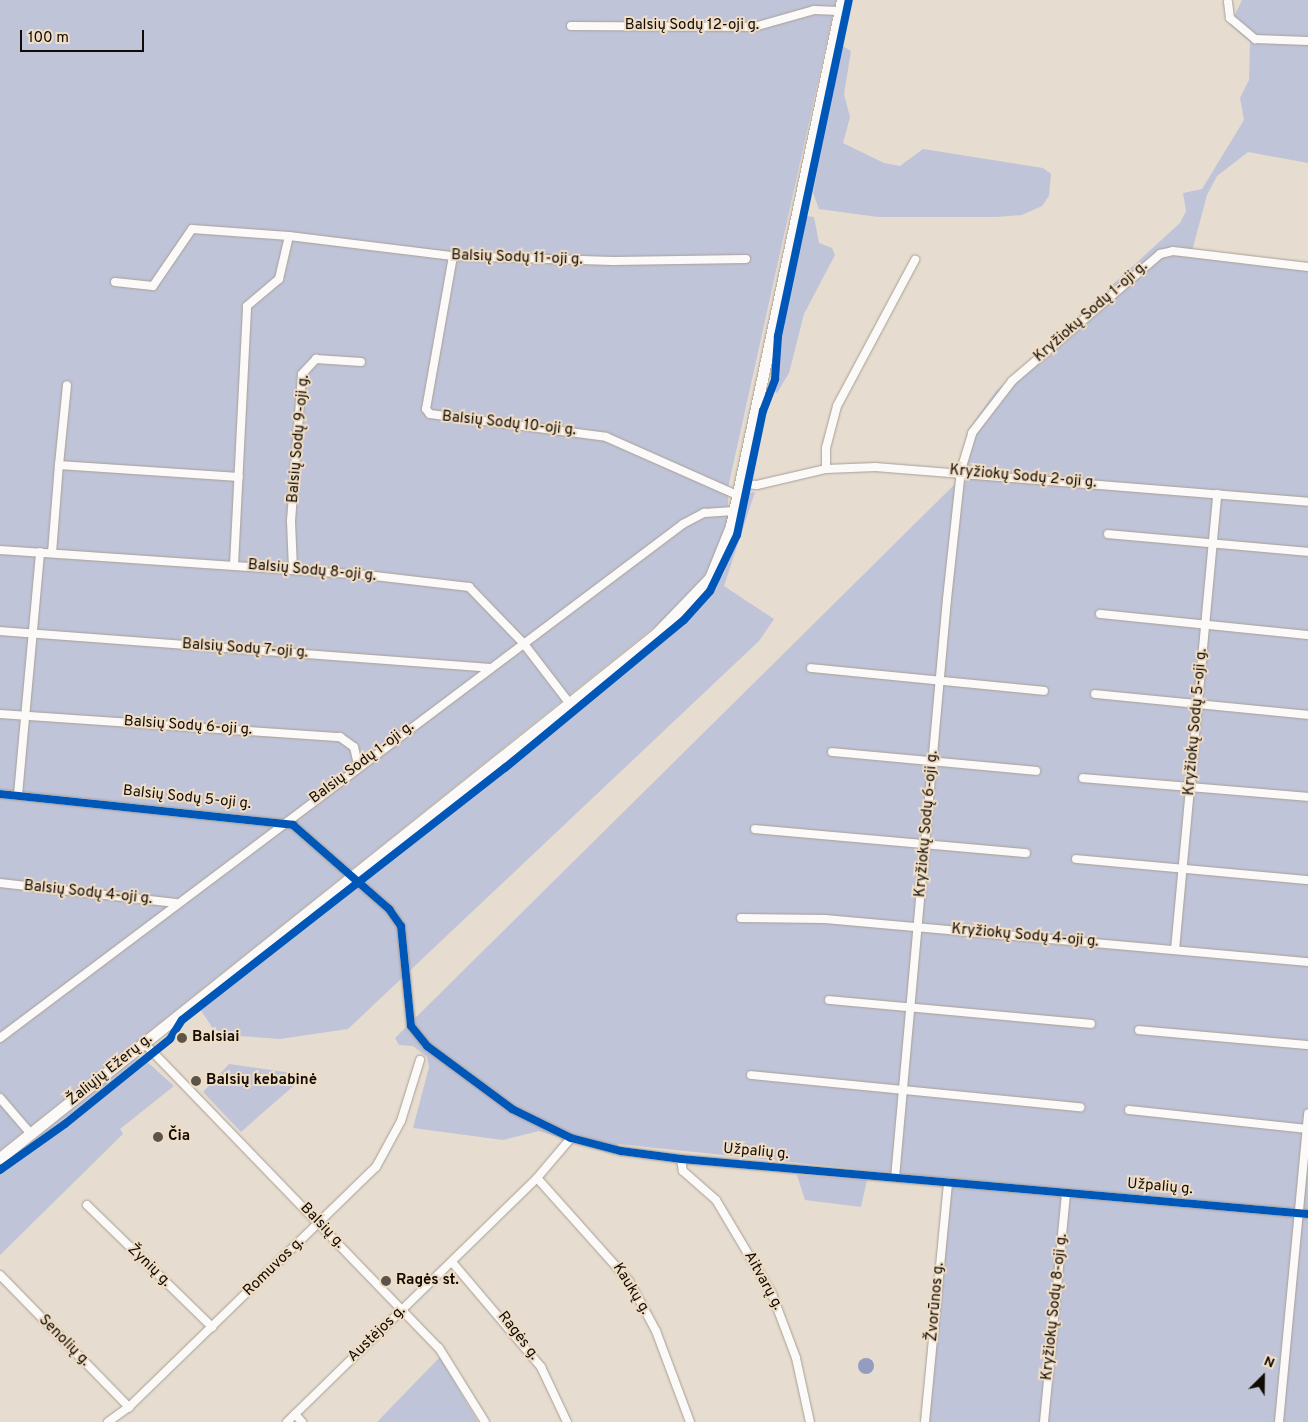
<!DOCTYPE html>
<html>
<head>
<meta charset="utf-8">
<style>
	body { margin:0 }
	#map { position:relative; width:1308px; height:1422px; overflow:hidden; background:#e6dccf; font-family:Overpass,sans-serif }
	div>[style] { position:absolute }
	.green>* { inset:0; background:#c0c4d9 }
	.water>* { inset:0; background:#949dbf }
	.round { border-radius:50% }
	.roads { filter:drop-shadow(0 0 1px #a7a096) drop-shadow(0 0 1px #a7a096) }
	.street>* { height:8px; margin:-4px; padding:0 4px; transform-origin:4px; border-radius:4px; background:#fbfaf8 }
	.secondary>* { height:11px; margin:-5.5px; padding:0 5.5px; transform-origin:5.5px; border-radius:5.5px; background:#fbfaf8 }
	.cycleway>* { height:8px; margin:-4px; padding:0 4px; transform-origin:4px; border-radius:4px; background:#0057b8 }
	.dots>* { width:14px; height:14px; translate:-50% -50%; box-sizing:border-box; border:2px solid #f0ddc5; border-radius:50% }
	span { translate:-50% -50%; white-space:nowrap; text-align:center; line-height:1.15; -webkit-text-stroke:4px #f0ddc5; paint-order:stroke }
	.street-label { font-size:15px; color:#110b04 }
	.poi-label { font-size:15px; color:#110b04; font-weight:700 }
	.left { translate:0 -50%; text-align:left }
	.north { position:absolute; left:1238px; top:1352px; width:50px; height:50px; -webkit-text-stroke:4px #f0ddc5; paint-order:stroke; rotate:23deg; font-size:14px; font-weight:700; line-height:20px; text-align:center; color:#110b04 }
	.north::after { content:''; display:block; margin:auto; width:18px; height:22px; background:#110b04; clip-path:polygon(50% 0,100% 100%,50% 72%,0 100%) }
	.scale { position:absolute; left:20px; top:30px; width:124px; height:22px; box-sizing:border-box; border:2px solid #110b04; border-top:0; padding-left:6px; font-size:15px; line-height:18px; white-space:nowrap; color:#110b04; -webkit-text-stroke:4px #f0ddc5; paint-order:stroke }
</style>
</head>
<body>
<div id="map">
	<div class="green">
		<div style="clip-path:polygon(0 0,836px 0,728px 488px,728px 524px,710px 569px,677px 609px,0 1151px)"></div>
		<div style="clip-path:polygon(1242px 0,1308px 0,1308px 163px,1248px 152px,1217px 176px,1207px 195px,1191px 255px,1308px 269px,1308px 1422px,924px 1422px,944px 1178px,618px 1144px,615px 1155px,539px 1131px,503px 1140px,413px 1128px,429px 1067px,427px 1057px,413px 1046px,399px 1045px,395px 1038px,954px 485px,968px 430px,996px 391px,1180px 223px,1186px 211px,1183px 193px,1202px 189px,1244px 120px,1240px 98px,1249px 80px,1250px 42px,1230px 25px)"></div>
		<div style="clip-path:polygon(841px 45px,851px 51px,844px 94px,850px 117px,843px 143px,884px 163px,900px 166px,923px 149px,1043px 168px,1051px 174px,1049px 196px,1042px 206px,1022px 215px,996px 217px,878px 217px,819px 209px,813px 193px)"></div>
		<div style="clip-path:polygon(805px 216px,814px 217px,819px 243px,832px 248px,835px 255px,804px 314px,789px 373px,777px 393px,773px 390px,784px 313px)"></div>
		<div style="clip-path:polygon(755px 492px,724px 586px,774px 619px,759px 641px,348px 1029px,280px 1039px,225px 1035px,212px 1027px,200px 1009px,363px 883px,365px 872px,692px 617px,724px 573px,749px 493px)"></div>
		<div style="clip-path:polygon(143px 1058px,174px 1086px,120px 1129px,123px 1134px,0 1255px,0 1163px,131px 1060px)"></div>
		<div style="clip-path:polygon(229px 1064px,306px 1075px,241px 1132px,203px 1092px)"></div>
		<div style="clip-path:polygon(797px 1175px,867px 1180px,861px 1207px,805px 1200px)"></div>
		<div style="clip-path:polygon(440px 1357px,478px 1422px,377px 1422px)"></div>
	</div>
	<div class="water">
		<div class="round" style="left:858px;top:1358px;width:16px;height:16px"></div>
	</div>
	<div class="roads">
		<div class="street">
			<div style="left:1228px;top:2px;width:16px;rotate:83deg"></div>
			<div style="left:1230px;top:18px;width:33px;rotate:40deg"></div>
			<div style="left:1255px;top:39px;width:53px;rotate:2.2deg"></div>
			<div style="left:571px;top:26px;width:183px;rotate:0.3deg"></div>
			<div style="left:754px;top:27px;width:62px;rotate:-15.8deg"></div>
			<div style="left:814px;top:10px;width:26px;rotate:2deg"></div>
			<div style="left:453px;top:256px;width:155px;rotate:100deg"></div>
			<div style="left:426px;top:409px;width:6px;rotate:51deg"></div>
			<div style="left:430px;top:414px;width:177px;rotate:7.4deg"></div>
			<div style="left:606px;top:437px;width:143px;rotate:23.9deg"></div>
			<div style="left:115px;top:282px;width:38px;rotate:6deg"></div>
			<div style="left:153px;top:286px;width:69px;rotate:-55.6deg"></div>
			<div style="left:192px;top:229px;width:97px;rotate:4.1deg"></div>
			<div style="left:59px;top:465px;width:80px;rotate:-84.3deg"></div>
			<div style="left:826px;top:469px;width:21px;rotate:-90deg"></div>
			<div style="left:826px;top:448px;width:43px;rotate:-75.3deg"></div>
			<div style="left:837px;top:406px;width:166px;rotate:-61.9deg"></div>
			<div style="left:740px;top:484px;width:17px;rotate:3deg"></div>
			<div style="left:757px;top:485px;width:71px;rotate:-13.1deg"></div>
			<div style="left:826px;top:469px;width:50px;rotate:-2.3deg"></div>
			<div style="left:876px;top:467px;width:433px;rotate:4.6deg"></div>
			<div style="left:1108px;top:534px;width:201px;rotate:5.1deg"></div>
			<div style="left:0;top:550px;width:367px;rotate:3.9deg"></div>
			<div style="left:366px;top:575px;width:104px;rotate:6.6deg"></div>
			<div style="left:469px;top:587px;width:79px;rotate:46deg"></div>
			<div style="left:524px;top:644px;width:76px;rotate:52.5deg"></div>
			<div style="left:52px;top:553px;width:88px;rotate:-85.5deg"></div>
			<div style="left:59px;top:465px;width:180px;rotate:3.8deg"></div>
			<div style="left:234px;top:565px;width:259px;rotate:-87.1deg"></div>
			<div style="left:247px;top:306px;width:42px;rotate:-40.2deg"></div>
			<div style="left:279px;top:279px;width:44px;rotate:-76.9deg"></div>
			<div style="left:289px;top:236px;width:165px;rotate:7deg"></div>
			<div style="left:453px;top:256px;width:160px;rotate:1.8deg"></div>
			<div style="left:613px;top:261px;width:133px;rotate:-0.9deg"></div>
			<div style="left:293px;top:569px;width:48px;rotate:-92.4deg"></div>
			<div style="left:291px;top:521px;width:147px;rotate:-85.7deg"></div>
			<div style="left:302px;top:374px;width:21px;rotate:-47deg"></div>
			<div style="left:316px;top:359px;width:45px;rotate:3.8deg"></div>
			<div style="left:1100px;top:614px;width:209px;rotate:5.8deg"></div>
			<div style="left:0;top:631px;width:491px;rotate:4.3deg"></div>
			<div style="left:811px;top:668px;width:234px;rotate:5.6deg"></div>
			<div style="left:1095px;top:694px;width:214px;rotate:5.6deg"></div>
			<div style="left:0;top:714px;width:341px;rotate:3.9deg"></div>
			<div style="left:340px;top:737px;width:17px;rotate:36deg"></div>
			<div style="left:354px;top:747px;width:18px;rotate:77deg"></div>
			<div style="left:832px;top:752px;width:205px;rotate:5.3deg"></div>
			<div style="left:1083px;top:778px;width:226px;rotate:4.8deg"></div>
			<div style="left:0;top:794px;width:295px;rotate:6deg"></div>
			<div style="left:293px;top:825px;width:128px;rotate:41.2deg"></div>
			<div style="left:389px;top:909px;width:21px;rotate:55deg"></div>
			<div style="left:401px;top:926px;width:100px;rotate:84.3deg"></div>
			<div style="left:411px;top:1026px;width:26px;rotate:51deg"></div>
			<div style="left:427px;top:1046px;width:106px;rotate:36.5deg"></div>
			<div style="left:512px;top:1109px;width:66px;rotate:26.2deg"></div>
			<div style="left:571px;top:1138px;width:52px;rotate:14.6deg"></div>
			<div style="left:621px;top:1151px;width:61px;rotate:7.6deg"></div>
			<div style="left:681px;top:1159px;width:629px;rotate:5.01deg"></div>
			<div style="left:18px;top:795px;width:244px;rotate:-84.8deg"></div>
			<div style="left:755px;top:829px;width:272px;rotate:5.1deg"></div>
			<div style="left:1076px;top:859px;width:233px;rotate:5.2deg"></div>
			<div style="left:0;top:883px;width:177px;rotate:6.5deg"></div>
			<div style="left:741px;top:918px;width:84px;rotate:0.7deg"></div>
			<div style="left:825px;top:919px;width:485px;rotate:5.1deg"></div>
			<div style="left:1175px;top:950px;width:458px;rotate:-84.7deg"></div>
			<div style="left:829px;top:1000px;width:263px;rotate:5.2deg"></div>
			<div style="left:1139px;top:1030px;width:170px;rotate:5.1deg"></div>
			<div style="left:0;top:1038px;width:855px;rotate:-36.96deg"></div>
			<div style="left:683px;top:524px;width:24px;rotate:-28deg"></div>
			<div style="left:704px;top:513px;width:30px;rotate:-4deg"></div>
			<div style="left:144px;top:1043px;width:424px;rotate:46deg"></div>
			<div style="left:439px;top:1348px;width:87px;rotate:58.1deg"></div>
			<div style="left:751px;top:1075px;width:331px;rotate:5.6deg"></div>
			<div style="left:0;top:1098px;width:48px;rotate:49.3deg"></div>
			<div style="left:1129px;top:1110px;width:180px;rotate:6.1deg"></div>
			<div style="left:681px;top:1159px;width:12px;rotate:81deg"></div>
			<div style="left:683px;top:1171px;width:44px;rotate:41.3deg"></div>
			<div style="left:716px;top:1200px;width:109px;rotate:59.2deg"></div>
			<div style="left:772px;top:1294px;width:68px;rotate:69.4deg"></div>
			<div style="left:796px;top:1358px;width:66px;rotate:77.7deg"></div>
			<div style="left:537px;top:1178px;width:138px;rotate:48.2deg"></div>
			<div style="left:629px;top:1281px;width:57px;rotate:61.6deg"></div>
			<div style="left:656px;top:1331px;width:97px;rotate:69.5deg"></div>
			<div style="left:895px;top:1178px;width:581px;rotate:-84.87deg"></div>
			<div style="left:947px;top:599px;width:130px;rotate:-83.8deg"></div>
			<div style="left:961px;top:470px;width:39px;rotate:-73deg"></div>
			<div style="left:972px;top:433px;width:66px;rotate:-52.4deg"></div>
			<div style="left:1012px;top:381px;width:195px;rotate:-40.6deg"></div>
			<div style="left:1160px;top:254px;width:13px;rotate:-13deg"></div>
			<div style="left:1173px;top:251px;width:136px;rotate:6.8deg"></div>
			<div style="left:87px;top:1205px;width:175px;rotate:44.3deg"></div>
			<div style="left:452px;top:1262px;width:138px;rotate:49.7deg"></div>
			<div style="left:541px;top:1367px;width:61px;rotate:64.7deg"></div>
			<div style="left:0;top:1275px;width:185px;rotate:45.7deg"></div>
			<div style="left:295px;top:1414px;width:11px;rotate:49deg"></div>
			<div style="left:108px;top:1422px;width:26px;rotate:-36deg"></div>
			<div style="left:129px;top:1407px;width:344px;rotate:-44.2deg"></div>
			<div style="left:376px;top:1167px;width:52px;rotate:-61.5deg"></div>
			<div style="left:401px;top:1121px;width:64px;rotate:-72.7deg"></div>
			<div style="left:287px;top:1422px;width:349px;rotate:-44.3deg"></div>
			<div style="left:537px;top:1178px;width:52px;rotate:-49.6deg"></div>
			<div style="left:925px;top:1422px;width:241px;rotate:-84.5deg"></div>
			<div style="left:1044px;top:1422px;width:230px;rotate:-84.5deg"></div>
			<div style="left:1279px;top:1422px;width:310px;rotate:-84.6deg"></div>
		</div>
		<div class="secondary">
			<div style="left:0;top:1158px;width:840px;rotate:-38.62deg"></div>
			<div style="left:656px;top:634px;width:78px;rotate:-46deg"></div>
			<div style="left:710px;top:578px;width:56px;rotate:-68deg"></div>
			<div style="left:731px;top:526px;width:538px;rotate:-78.08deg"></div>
		</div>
	</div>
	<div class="cycleway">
		<div style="left:0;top:794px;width:295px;rotate:6deg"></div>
		<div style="left:293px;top:825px;width:128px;rotate:41.2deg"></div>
		<div style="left:389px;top:909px;width:21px;rotate:55deg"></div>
		<div style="left:401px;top:926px;width:100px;rotate:84.3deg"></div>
		<div style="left:411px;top:1026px;width:26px;rotate:51deg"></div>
		<div style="left:427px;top:1046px;width:106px;rotate:36.5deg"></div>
		<div style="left:512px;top:1109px;width:66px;rotate:26.2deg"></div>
		<div style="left:571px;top:1138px;width:52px;rotate:14.6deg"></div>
		<div style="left:621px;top:1151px;width:61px;rotate:7.6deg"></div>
		<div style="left:681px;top:1159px;width:629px;rotate:5.01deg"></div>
		<div style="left:0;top:1170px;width:80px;rotate:-35.3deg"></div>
		<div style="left:65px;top:1124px;width:135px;rotate:-39deg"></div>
		<div style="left:170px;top:1039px;width:22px;rotate:-58deg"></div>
		<div style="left:182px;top:1020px;width:410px;rotate:-38deg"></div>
		<div style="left:505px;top:768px;width:232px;rotate:-39.6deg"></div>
		<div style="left:684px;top:620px;width:39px;rotate:-48deg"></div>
		<div style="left:710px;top:591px;width:62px;rotate:-64.3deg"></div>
		<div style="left:737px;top:535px;width:127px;rotate:-78.2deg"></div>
		<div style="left:763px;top:411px;width:34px;rotate:-69deg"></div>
		<div style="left:775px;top:379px;width:43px;rotate:-86deg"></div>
		<div style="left:778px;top:336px;width:343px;rotate:-78.1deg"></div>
	</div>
	<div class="dots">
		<div style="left:182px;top:1038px;background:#5c544b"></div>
		<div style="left:196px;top:1081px;background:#5c544b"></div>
		<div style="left:158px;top:1137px;background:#5c544b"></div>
		<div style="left:386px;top:1281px;background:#5c544b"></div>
	</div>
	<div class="street-label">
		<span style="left:692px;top:26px">Balsių Sodų 12-oji g.</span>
		<span style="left:517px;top:258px;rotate:2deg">Balsių Sodų 11-oji g.</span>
		<span style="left:1091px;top:312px;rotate:-41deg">Kryžiokų Sodų 1-oji g.</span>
		<span style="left:509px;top:424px;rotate:6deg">Balsių Sodų 10-oji g.</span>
		<span style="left:299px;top:439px;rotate:-85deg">Balsių Sodų 9-oji g.</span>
		<span style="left:1023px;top:477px;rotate:5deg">Kryžiokų Sodų 2-oji g.</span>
		<span style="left:312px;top:571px;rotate:5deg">Balsių Sodų 8-oji g.</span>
		<span style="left:245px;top:649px;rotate:4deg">Balsių Sodų 7-oji g.</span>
		<span style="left:1196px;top:722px;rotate:-85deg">Kryžiokų Sodų 5-oji g.</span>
		<span style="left:188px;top:726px;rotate:4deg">Balsių Sodų 6-oji g.</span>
		<span style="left:362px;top:763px;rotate:-37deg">Balsių Sodų 1-oji g.</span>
		<span style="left:187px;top:798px;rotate:6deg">Balsių Sodų 5-oji g.</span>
		<span style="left:927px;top:824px;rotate:-85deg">Kryžiokų Sodų 6-oji g.</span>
		<span style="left:88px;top:893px;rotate:6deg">Balsių Sodų 4-oji g.</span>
		<span style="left:1025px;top:936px;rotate:5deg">Kryžiokų Sodų 4-oji g.</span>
		<span style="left:110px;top:1070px;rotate:-39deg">Žaliųjų Ežerų g.</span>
		<span style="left:756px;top:1152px;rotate:5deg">Užpalių g.</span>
		<span style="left:1160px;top:1187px;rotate:5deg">Užpalių g.</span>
		<span style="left:322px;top:1226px;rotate:46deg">Balsių g.</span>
		<span style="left:149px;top:1266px;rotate:44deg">Žynių g.</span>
		<span style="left:274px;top:1267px;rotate:-44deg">Romuvos g.</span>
		<span style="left:763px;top:1281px;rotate:61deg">Aitvarų g.</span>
		<span style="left:631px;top:1289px;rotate:58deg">Kaukų g.</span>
		<span style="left:936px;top:1302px;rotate:-85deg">Žvorūnos g.</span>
		<span style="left:1055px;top:1307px;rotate:-84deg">Kryžiokų Sodų 8-oji g.</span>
		<span style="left:377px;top:1334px;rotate:-44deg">Austėjos g.</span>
		<span style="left:518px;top:1336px;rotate:52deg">Ragės g.</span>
		<span style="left:64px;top:1341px;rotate:45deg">Senolių g.</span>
	</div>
	<div class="poi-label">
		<span class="left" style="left:192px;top:1038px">Balsiai</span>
		<span class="left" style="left:206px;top:1081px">Balsių kebabinė</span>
		<span class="left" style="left:168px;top:1137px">Čia</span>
		<span class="left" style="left:396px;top:1281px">Ragės st.</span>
	</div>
	<div class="north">N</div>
	<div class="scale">100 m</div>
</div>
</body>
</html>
